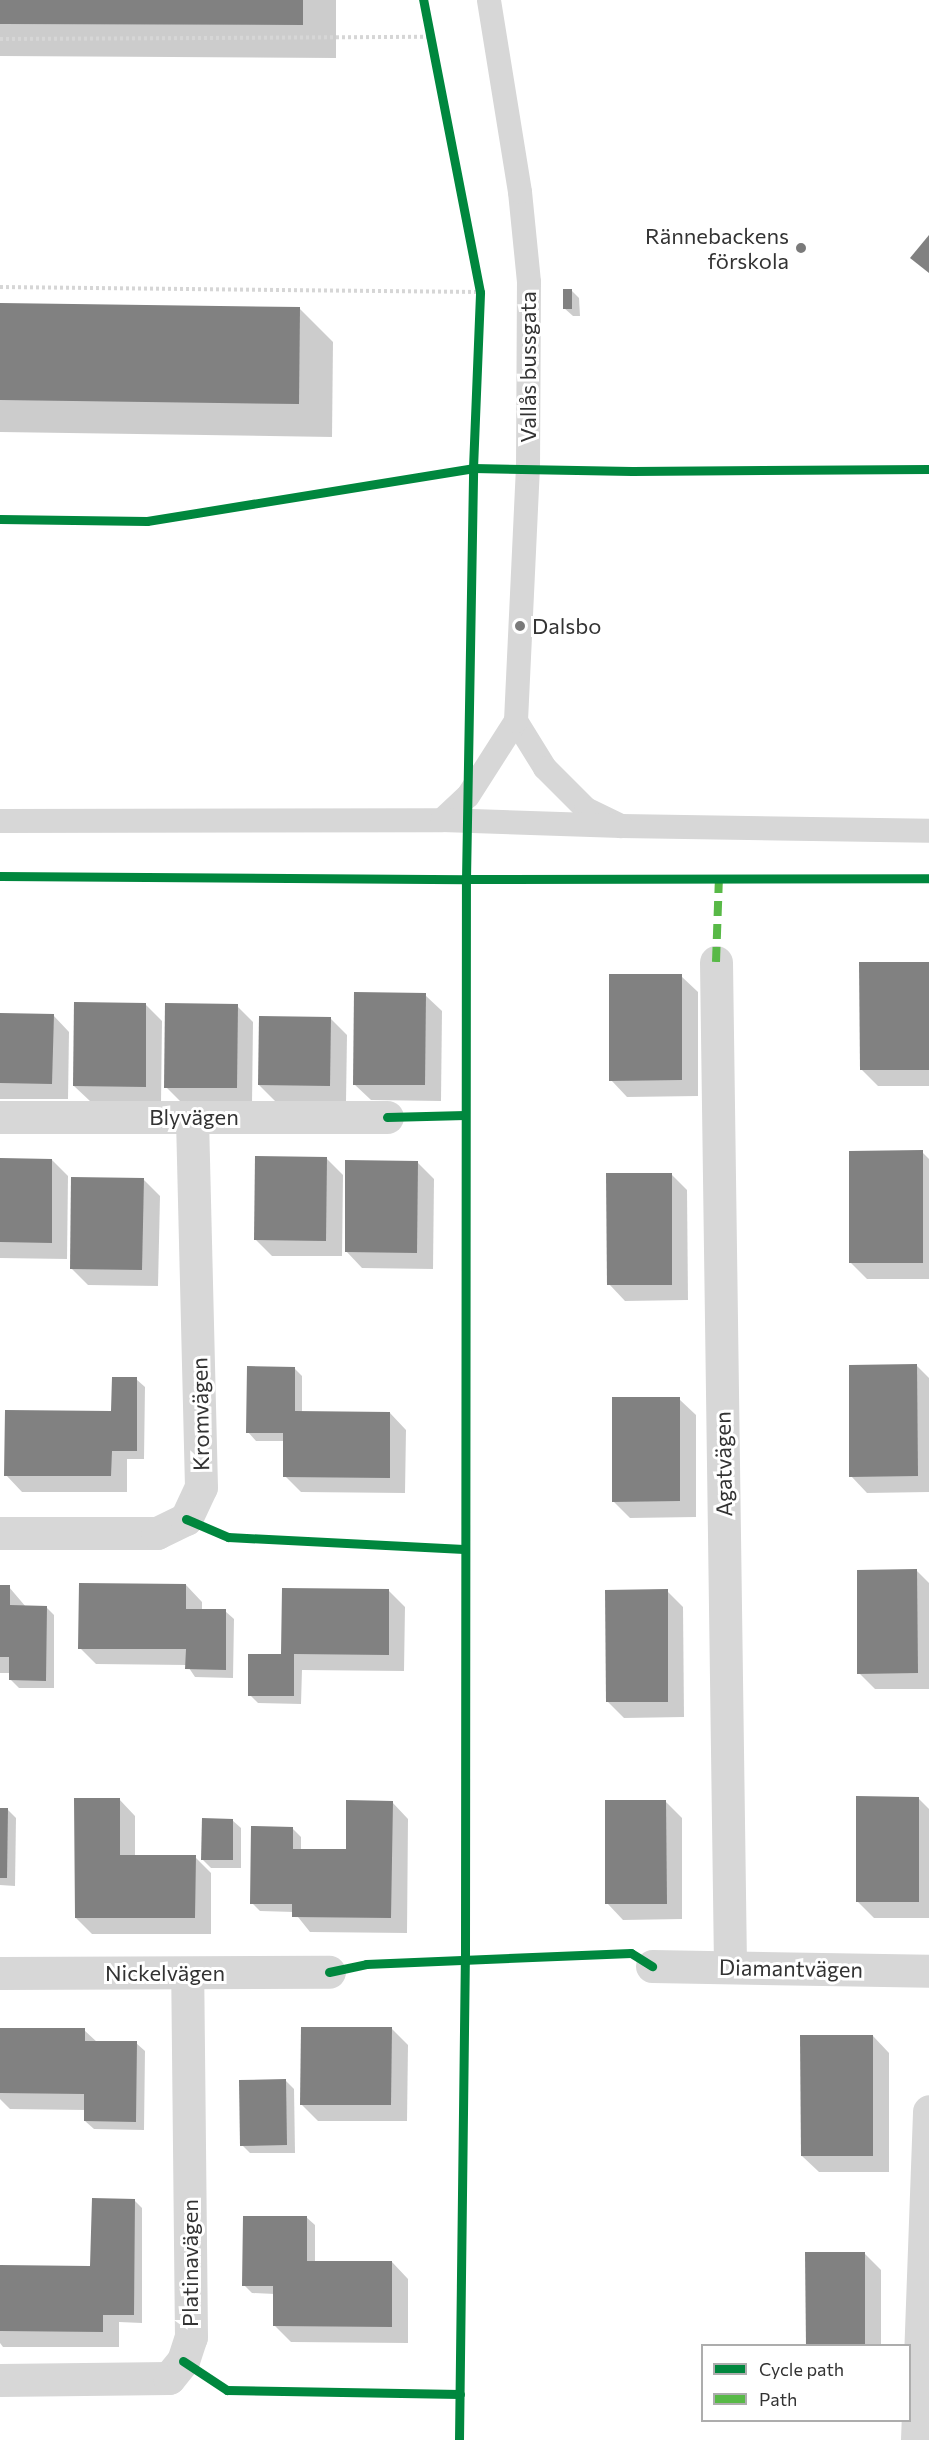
<!DOCTYPE html>
<html>
<head>
<meta charset="utf-8">
<style>
	body { margin:0 }
	#map { position:relative; width:929px; height:2440px; overflow:hidden; background:#fff; font-family:Commissioner,sans-serif }
	div>[style] { position:absolute }
	.shadow>* { inset:0; background:#0003 }
	.building>* { inset:0; background:#818181 }
	.path>* { height:4px; margin-top:-2px; transform-origin:0; background:repeating-linear-gradient(90deg,#d6d6d6 0 3px,transparent 0 6px) }
	.service>* { height:24px; margin:-12px; padding:0 12px; transform-origin:12px; border-radius:12px; background:#d7d7d7 }
	.minor>* { height:33px; margin:-16.5px; padding:0 16.5px; transform-origin:16.5px; border-radius:16.5px; background:#d7d7d7 }
	.quiet>* { height:8px; margin-top:-4px; transform-origin:0; background:repeating-linear-gradient(90deg,#58b947 0 15px,transparent 0 23px) }
	.cycleway>* { height:9px; margin:-4.5px; padding:0 4.5px; transform-origin:4.5px; border-radius:4.5px; background:#00873e }
	.dots>* { width:16px; height:16px; translate:-50% -50%; box-sizing:border-box; border:3px solid #fff; border-radius:50% }
	span { translate:-50% -50%; white-space:nowrap; text-align:center; line-height:1.15; -webkit-text-stroke:6px #fff; paint-order:stroke }
	.poi-label { font-size:22px; color:#333 }
	.right { translate:-100% -50%; text-align:right }
	.left { translate:0 -50%; text-align:left }
	.street-label { font-size:22px; color:#333 }
	.legend { position:absolute; left:701px; top:2344px; width:210px; height:78px; box-sizing:border-box; background:#fff; border:2px solid #adadad; margin:0; padding:8px 10px; list-style:none; font-size:18px; color:#333 }
	.legend li { display:flex; align-items:center; gap:12px; height:30px }
	.legend b { width:30px; border:2px solid #adadad }
</style>
</head>
<body>
<div id="map">
	<div class="shadow">
		<div style="clip-path:polygon(0 0,336px 0,336px 58px,0 56px)"></div>
		<div style="clip-path:polygon(571px 290px,579px 298px,580px 316px,573px 316px,564px 308px)"></div>
		<div style="clip-path:polygon(0 305px,300px 309px,333px 342px,332px 437px,0 432px)"></div>
		<div style="clip-path:polygon(929px 963px,929px 1086px,878px 1086px,862px 1070px)"></div>
		<div style="clip-path:polygon(681px 976px,698px 992px,698px 1096px,627px 1097px,611px 1080px)"></div>
		<div style="clip-path:polygon(425px 995px,442px 1011px,441px 1101px,371px 1100px,354px 1084px)"></div>
		<div style="clip-path:polygon(145px 1004px,162px 1021px,161px 1103px,91px 1102px,74px 1086px)"></div>
		<div style="clip-path:polygon(237px 1006px,253px 1022px,252px 1104px,182px 1103px,166px 1087px)"></div>
		<div style="clip-path:polygon(0 1015px,53px 1015px,69px 1032px,68px 1099px,0 1099px)"></div>
		<div style="clip-path:polygon(330px 1018px,347px 1035px,346px 1102px,275px 1101px,259px 1085px)"></div>
		<div style="clip-path:polygon(922px 1152px,929px 1159px,929px 1279px,867px 1279px,851px 1263px)"></div>
		<div style="clip-path:polygon(326px 1158px,343px 1175px,342px 1256px,272px 1256px,255px 1239px)"></div>
		<div style="clip-path:polygon(0 1160px,52px 1160px,68px 1176px,67px 1259px,0 1258px)"></div>
		<div style="clip-path:polygon(418px 1163px,434px 1179px,433px 1269px,362px 1268px,346px 1251px)"></div>
		<div style="clip-path:polygon(671px 1174px,687px 1190px,688px 1300px,625px 1301px,609px 1284px)"></div>
		<div style="clip-path:polygon(144px 1180px,160px 1196px,158px 1286px,88px 1285px,72px 1269px)"></div>
		<div style="clip-path:polygon(917px 1366px,929px 1378px,929px 1492px,867px 1493px,851px 1476px)"></div>
		<div style="clip-path:polygon(294px 1368px,302px 1376px,302px 1413px,390px 1413px,406px 1430px,405px 1493px,301px 1492px,285px 1476px,285px 1441px,256px 1441px,248px 1432px)"></div>
		<div style="clip-path:polygon(136px 1379px,145px 1387px,144px 1459px,127px 1459px,127px 1492px,22px 1492px,6px 1475px,111px 1412px)"></div>
		<div style="clip-path:polygon(679px 1399px,696px 1415px,696px 1517px,630px 1518px,613px 1501px)"></div>
		<div style="clip-path:polygon(917px 1571px,929px 1583px,929px 1689px,875px 1689px,859px 1673px)"></div>
		<div style="clip-path:polygon(186px 1585px,202px 1602px,202px 1610px,225px 1611px,234px 1619px,233px 1678px,195px 1677px,187px 1665px,96px 1664px,80px 1648px)"></div>
		<div style="clip-path:polygon(0 1587px,9px 1587px,26px 1607px,46px 1607px,54px 1615px,54px 1688px,19px 1688px,11px 1680px,11px 1673px,0 1673px)"></div>
		<div style="clip-path:polygon(389px 1591px,405px 1607px,404px 1671px,302px 1670px,301px 1704px,258px 1703px,250px 1695px,285px 1656px)"></div>
		<div style="clip-path:polygon(667px 1591px,683px 1607px,684px 1717px,624px 1718px,607px 1701px)"></div>
		<div style="clip-path:polygon(918px 1798px,929px 1809px,929px 1918px,874px 1918px,858px 1902px)"></div>
		<div style="clip-path:polygon(119px 1799px,135px 1816px,135px 1857px,195px 1857px,211px 1873px,211px 1934px,92px 1934px,76px 1918px)"></div>
		<div style="clip-path:polygon(392px 1802px,408px 1819px,407px 1933px,310px 1932px,294px 1912px,260px 1911px,252px 1903px,293px 1829px,301px 1837px,301px 1850px,347px 1850px)"></div>
		<div style="clip-path:polygon(666px 1802px,682px 1818px,682px 1919px,623px 1920px,607px 1903px)"></div>
		<div style="clip-path:polygon(0 1809px,7px 1809px,16px 1818px,15px 1886px,0 1885px)"></div>
		<div style="clip-path:polygon(232px 1820px,241px 1828px,241px 1868px,211px 1868px,203px 1860px)"></div>
		<div style="clip-path:polygon(391px 2028px,408px 2045px,407px 2121px,318px 2121px,301px 2104px)"></div>
		<div style="clip-path:polygon(0 2029px,84px 2030px,97px 2042px,136px 2043px,145px 2051px,144px 2130px,94px 2129px,85px 2121px,86px 2110px,10px 2109px,0 2099px)"></div>
		<div style="clip-path:polygon(873px 2036px,889px 2053px,889px 2172px,819px 2172px,802px 2156px)"></div>
		<div style="clip-path:polygon(286px 2081px,294px 2089px,295px 2153px,250px 2153px,242px 2145px)"></div>
		<div style="clip-path:polygon(134px 2200px,142px 2208px,142px 2323px,119px 2322px,119px 2347px,3px 2347px,0 2343px,0 2267px,94px 2267px)"></div>
		<div style="clip-path:polygon(306px 2217px,315px 2225px,315px 2262px,392px 2262px,408px 2279px,408px 2343px,291px 2342px,274px 2325px,275px 2294px,252px 2293px,244px 2285px)"></div>
		<div style="clip-path:polygon(864px 2253px,881px 2270px,881px 2346px,807px 2346px)"></div>
	</div>
	<div class="building">
		<div style="clip-path:polygon(0 0,303px 0,303px 25px,0 24px)"></div>
		<div style="clip-path:polygon(929px 235px,929px 273px,910px 258px)"></div>
		<div style="clip-path:polygon(563px 289px,572px 289px,572px 309px,563px 309px)"></div>
		<div style="clip-path:polygon(0 303px,300px 307px,299px 404px,0 400px)"></div>
		<div style="clip-path:polygon(859px 962px,929px 962px,929px 1070px,860px 1070px)"></div>
		<div style="clip-path:polygon(609px 974px,682px 974px,682px 1080px,609px 1081px)"></div>
		<div style="clip-path:polygon(354px 992px,426px 993px,425px 1085px,353px 1085px)"></div>
		<div style="clip-path:polygon(74px 1002px,146px 1003px,146px 1087px,73px 1086px)"></div>
		<div style="clip-path:polygon(165px 1003px,238px 1004px,237px 1088px,164px 1088px)"></div>
		<div style="clip-path:polygon(0 1013px,54px 1014px,52px 1084px,0 1083px)"></div>
		<div style="clip-path:polygon(259px 1016px,331px 1017px,330px 1086px,258px 1085px)"></div>
		<div style="clip-path:polygon(923px 1150px,923px 1263px,849px 1263px,849px 1151px)"></div>
		<div style="clip-path:polygon(255px 1156px,327px 1157px,326px 1241px,254px 1240px)"></div>
		<div style="clip-path:polygon(0 1158px,52px 1159px,52px 1243px,0 1242px)"></div>
		<div style="clip-path:polygon(345px 1160px,418px 1161px,417px 1253px,345px 1252px)"></div>
		<div style="clip-path:polygon(606px 1173px,672px 1173px,672px 1285px,607px 1285px)"></div>
		<div style="clip-path:polygon(71px 1177px,144px 1178px,142px 1270px,70px 1269px)"></div>
		<div style="clip-path:polygon(917px 1364px,918px 1476px,849px 1477px,849px 1365px)"></div>
		<div style="clip-path:polygon(247px 1366px,295px 1367px,295px 1411px,390px 1412px,390px 1478px,283px 1477px,283px 1433px,246px 1433px)"></div>
		<div style="clip-path:polygon(112px 1377px,137px 1377px,137px 1451px,112px 1451px,111px 1476px,4px 1476px,5px 1410px,111px 1411px)"></div>
		<div style="clip-path:polygon(612px 1397px,680px 1397px,680px 1501px,612px 1502px)"></div>
		<div style="clip-path:polygon(917px 1569px,918px 1673px,857px 1674px,857px 1570px)"></div>
		<div style="clip-path:polygon(79px 1583px,186px 1584px,186px 1609px,226px 1609px,226px 1670px,185px 1669px,186px 1649px,78px 1649px)"></div>
		<div style="clip-path:polygon(0 1585px,10px 1585px,10px 1605px,47px 1606px,46px 1681px,9px 1680px,9px 1657px,0 1657px)"></div>
		<div style="clip-path:polygon(282px 1588px,389px 1589px,389px 1655px,294px 1654px,294px 1696px,248px 1696px,248px 1654px,281px 1654px)"></div>
		<div style="clip-path:polygon(668px 1589px,668px 1702px,606px 1702px,605px 1590px)"></div>
		<div style="clip-path:polygon(856px 1796px,919px 1797px,919px 1902px,856px 1902px)"></div>
		<div style="clip-path:polygon(74px 1798px,120px 1798px,120px 1855px,196px 1855px,195px 1918px,75px 1918px)"></div>
		<div style="clip-path:polygon(346px 1800px,393px 1801px,391px 1918px,292px 1917px,292px 1904px,250px 1904px,251px 1826px,293px 1827px,293px 1849px,346px 1849px)"></div>
		<div style="clip-path:polygon(605px 1800px,666px 1800px,667px 1904px,605px 1904px)"></div>
		<div style="clip-path:polygon(0 1808px,8px 1808px,7px 1878px,0 1878px)"></div>
		<div style="clip-path:polygon(202px 1818px,233px 1819px,233px 1860px,201px 1860px)"></div>
		<div style="clip-path:polygon(301px 2027px,392px 2027px,391px 2105px,300px 2105px)"></div>
		<div style="clip-path:polygon(0 2028px,85px 2028px,85px 2041px,137px 2041px,136px 2122px,84px 2121px,84px 2094px,0 2093px)"></div>
		<div style="clip-path:polygon(800px 2035px,873px 2035px,873px 2156px,801px 2156px)"></div>
		<div style="clip-path:polygon(286px 2079px,287px 2145px,240px 2146px,239px 2080px)"></div>
		<div style="clip-path:polygon(92px 2198px,135px 2199px,134px 2315px,103px 2315px,103px 2332px,0 2331px,0 2265px,90px 2266px)"></div>
		<div style="clip-path:polygon(243px 2216px,307px 2216px,307px 2261px,392px 2261px,392px 2327px,273px 2326px,273px 2286px,242px 2286px)"></div>
		<div style="clip-path:polygon(805px 2252px,865px 2252px,865px 2346px,806px 2346px)"></div>
	</div>
	<div class="path">
		<div style="left:0;top:39px;width:430px;rotate:-0.3deg"></div>
		<div style="left:0;top:287px;width:480px;rotate:0.6deg"></div>
	</div>
	<div class="service">
		<div style="left:516px;top:721px;width:55px;rotate:58.3deg"></div>
		<div style="left:545px;top:768px;width:58px;rotate:45deg"></div>
		<div style="left:586px;top:809px;width:39px;rotate:26deg"></div>
		<div style="left:621px;top:826px;width:308px;rotate:0.9deg"></div>
		<div style="left:442px;top:820px;width:35px;rotate:-43deg"></div>
		<div style="left:468px;top:796px;width:89px;rotate:-57.4deg"></div>
		<div style="left:516px;top:721px;width:252px;rotate:-87.3deg"></div>
		<div style="left:528px;top:469px;width:187px;rotate:-89.7deg"></div>
		<div style="left:529px;top:282px;width:90px;rotate:-95.7deg"></div>
		<div style="left:520px;top:192px;width:194px;rotate:-99.2deg"></div>
		<div style="left:0;top:821px;width:442px;rotate:-0.1deg"></div>
		<div style="left:442px;top:820px;width:179px;rotate:1.9deg"></div>
	</div>
	<div class="minor">
		<div style="left:716px;top:962px;width:1004px;rotate:89.2deg"></div>
		<div style="left:0;top:1117px;width:387px"></div>
		<div style="left:0;top:1533px;width:157px"></div>
		<div style="left:157px;top:1533px;width:32px;rotate:-26deg"></div>
		<div style="left:186px;top:1519px;width:35px;rotate:-65deg"></div>
		<div style="left:201px;top:1487px;width:370px;rotate:-91.4deg"></div>
		<div style="left:652px;top:1966px;width:277px;rotate:1deg"></div>
		<div style="left:0;top:1973px;width:329px;rotate:-0.2deg"></div>
		<div style="left:0;top:2380px;width:169px;rotate:-0.7deg"></div>
		<div style="left:169px;top:2378px;width:22px;rotate:-51deg"></div>
		<div style="left:183px;top:2361px;width:25px;rotate:-72deg"></div>
		<div style="left:191px;top:2337px;width:364px;rotate:-90.6deg"></div>
		<div style="left:917px;top:2440px;width:329px;rotate:-87.9deg"></div>
	</div>
	<div class="quiet">
		<div style="left:716px;top:962px;width:84px;rotate:-88deg"></div>
	</div>
	<div class="cycleway">
		<div style="left:0;top:519px;width:147px;rotate:0.8deg"></div>
		<div style="left:147px;top:521px;width:330px;rotate:-9.2deg"></div>
		<div style="left:473px;top:468px;width:159px;rotate:1.1deg"></div>
		<div style="left:632px;top:471px;width:297px;rotate:-0.4deg"></div>
		<div style="left:0;top:876px;width:466px;rotate:0.4deg"></div>
		<div style="left:466px;top:879px;width:411px;rotate:-89deg"></div>
		<div style="left:473px;top:468px;width:176px;rotate:-87.7deg"></div>
		<div style="left:480px;top:292px;width:298px;rotate:-101deg"></div>
		<div style="left:387px;top:1117px;width:78px;rotate:-1.5deg"></div>
		<div style="left:186px;top:1519px;width:46px;rotate:23.2deg"></div>
		<div style="left:228px;top:1537px;width:236px;rotate:2.9deg"></div>
		<div style="left:329px;top:1972px;width:38px;rotate:-12deg"></div>
		<div style="left:366px;top:1964px;width:265px;rotate:-2.4deg"></div>
		<div style="left:631px;top:1953px;width:25px;rotate:32deg"></div>
		<div style="left:183px;top:2361px;width:53px;rotate:33.4deg"></div>
		<div style="left:227px;top:2390px;width:233px;rotate:1deg"></div>
		<div style="left:459px;top:2440px;width:478px;rotate:-89.3deg"></div>
		<div style="left:465px;top:1962px;width:1083px;rotate:-89.95deg"></div>
		<div style="left:466px;top:879px;width:463px;rotate:-0.1deg"></div>
	</div>
	<div class="dots">
		<div style="left:801px;top:248px;background:#7a7a7a"></div>
		<div style="left:520px;top:626px;background:#7a7a7a"></div>
	</div>
	<div class="poi-label">
		<span class="right" style="left:789px;top:248px">Rännebackens<br>förskola</span>
		<span class="left" style="left:532px;top:626px">Dalsbo</span>
	</div>
	<div class="street-label">
		<span style="left:528px;top:367px;rotate:-90deg">Vallås bussgata</span>
		<span style="left:194px;top:1117px">Blyvägen</span>
		<span style="left:200px;top:1414px;rotate:-91deg">Kromvägen</span>
		<span style="left:723px;top:1464px;rotate:-91deg">Agatvägen</span>
		<span style="left:791px;top:1968px;rotate:1deg">Diamantvägen</span>
		<span style="left:165px;top:1973px">Nickelvägen</span>
		<span style="left:190px;top:2263px;rotate:-90deg">Platinavägen</span>
	</div>
	<ul class="legend">
	<li><b style="height:8px;background:#00873e"></b>Cycle path</li>
	<li><b style="height:8px;background:#58b947"></b>Path</li>
	</ul>
</div>
</body>
</html>
